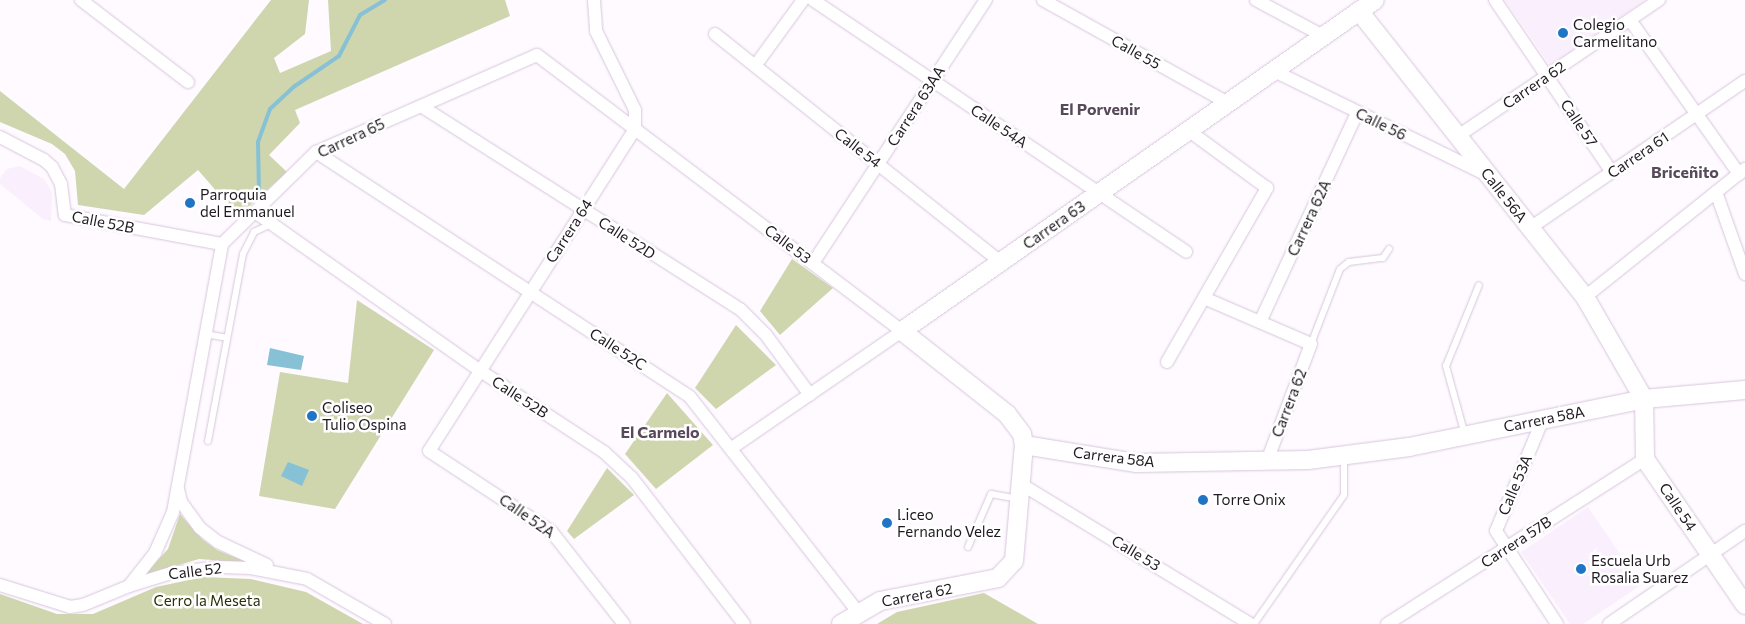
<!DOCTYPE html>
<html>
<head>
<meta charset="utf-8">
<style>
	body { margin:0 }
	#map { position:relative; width:1745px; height:624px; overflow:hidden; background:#fefaff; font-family:Commissioner,sans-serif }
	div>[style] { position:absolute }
	.built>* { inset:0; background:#faeffc }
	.green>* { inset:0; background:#cfd6ae }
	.water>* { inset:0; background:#87c1d6 }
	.stream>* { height:4px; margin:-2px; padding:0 2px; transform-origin:2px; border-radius:2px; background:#87c1d6 }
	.roads { filter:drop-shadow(0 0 1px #d8c5dc) drop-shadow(0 0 1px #d8c5dc) }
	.lane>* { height:6px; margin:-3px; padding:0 3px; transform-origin:3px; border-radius:3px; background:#fff }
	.street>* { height:12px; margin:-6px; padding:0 6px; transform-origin:6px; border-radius:6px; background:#fff }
	.secondary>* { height:18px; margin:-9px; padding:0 9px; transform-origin:9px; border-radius:9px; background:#fff }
	.dots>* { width:14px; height:14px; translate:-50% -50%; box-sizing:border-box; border:2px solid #fff; border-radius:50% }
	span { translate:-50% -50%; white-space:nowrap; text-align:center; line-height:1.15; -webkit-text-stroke:5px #fff; paint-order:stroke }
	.poi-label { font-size:15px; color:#201922 }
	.left { translate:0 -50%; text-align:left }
	.street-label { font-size:15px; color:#201922 }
	.park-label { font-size:15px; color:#2c3009 }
	.neighbourhood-label { font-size:16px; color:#59495d; font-weight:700 }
</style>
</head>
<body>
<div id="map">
	<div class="built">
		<div style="clip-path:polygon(1505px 0,1645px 0,1550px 65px)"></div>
		<div style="clip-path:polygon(20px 166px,44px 179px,52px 193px,51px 221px,43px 219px,0 184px,0 178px,7px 169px)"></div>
		<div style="clip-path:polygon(1588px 507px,1641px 585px,1583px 624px,1570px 624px,1521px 552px)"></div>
	</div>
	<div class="green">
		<div style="clip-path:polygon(271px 0,309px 0,305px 34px,274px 58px,280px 73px,331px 51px,328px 0,505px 0,510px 16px,295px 110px,300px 123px,269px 155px,287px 172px,238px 216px,198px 170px,144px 215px,78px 205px,75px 171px,65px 154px,52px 144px,0 122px,0 91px,124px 189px)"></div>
		<div style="clip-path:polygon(792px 259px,833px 288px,780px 335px,760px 311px)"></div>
		<div style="clip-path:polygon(357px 300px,434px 350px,335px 509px,259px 496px,280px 372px,348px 383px)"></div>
		<div style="clip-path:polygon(736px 325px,776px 365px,716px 409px,695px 388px)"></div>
		<div style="clip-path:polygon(667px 393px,713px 445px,656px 489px,625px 454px)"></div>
		<div style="clip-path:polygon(607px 468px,634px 495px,574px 539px,567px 531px)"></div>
		<div style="clip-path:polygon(180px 514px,202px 539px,217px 550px,249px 563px,199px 559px,144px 575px,168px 549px)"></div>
		<div style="clip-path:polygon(203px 577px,251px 579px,306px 592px,363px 624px,0 624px,0 594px,57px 614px,93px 614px,156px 587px)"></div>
		<div style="clip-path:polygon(984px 593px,1038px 624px,877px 624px,897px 612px)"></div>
	</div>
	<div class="water">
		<div style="clip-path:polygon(270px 348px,304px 356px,301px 370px,267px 365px)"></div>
		<div style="clip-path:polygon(288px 462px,309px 470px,302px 486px,281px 476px)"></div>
	</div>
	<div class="stream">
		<div style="left:259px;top:193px;width:51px;rotate:-91.1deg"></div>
		<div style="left:258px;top:142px;width:35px;rotate:-70deg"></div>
		<div style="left:270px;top:109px;width:34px;rotate:-43deg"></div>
		<div style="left:295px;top:86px;width:53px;rotate:-34.3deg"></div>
		<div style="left:339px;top:56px;width:46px;rotate:-62.9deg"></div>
		<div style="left:360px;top:15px;width:29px;rotate:-31deg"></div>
	</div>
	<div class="roads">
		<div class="lane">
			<div style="left:205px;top:334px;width:22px;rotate:10deg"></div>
			<div style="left:1311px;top:344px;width:80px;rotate:-68.9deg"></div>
			<div style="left:1340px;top:269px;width:11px;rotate:-38deg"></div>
			<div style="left:1349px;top:262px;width:34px;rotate:-7deg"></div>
			<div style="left:1383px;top:258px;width:11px;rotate:-56deg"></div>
			<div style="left:1465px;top:435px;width:72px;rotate:-105.4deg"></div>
			<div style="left:1446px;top:366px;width:87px;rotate:-67.8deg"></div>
			<div style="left:208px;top:441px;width:190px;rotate:-79.4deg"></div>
			<div style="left:243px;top:254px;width:25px;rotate:-63deg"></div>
			<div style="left:254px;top:232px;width:19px;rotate:-25deg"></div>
			<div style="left:968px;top:547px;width:58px;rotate:-66.5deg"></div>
			<div style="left:991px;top:494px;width:27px;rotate:10deg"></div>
			<div style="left:1254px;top:624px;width:157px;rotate:-55.1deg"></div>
			<div style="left:1344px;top:495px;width:38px;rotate:-90deg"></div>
		</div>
		<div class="street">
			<div style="left:81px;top:0;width:135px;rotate:37.5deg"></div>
			<div style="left:594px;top:0;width:31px;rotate:86deg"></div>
			<div style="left:596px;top:31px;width:88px;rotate:63.7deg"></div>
			<div style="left:635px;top:110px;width:19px;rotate:90deg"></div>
			<div style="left:635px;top:129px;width:382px;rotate:122.6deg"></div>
			<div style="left:429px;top:451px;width:146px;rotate:33.3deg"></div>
			<div style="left:551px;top:531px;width:118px;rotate:51.9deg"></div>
			<div style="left:813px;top:0;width:450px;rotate:34deg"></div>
			<div style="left:1043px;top:0;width:212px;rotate:29.1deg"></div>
			<div style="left:1256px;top:0;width:76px;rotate:28.2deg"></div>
			<div style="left:1495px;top:0;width:208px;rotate:55.8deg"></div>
			<div style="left:1630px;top:20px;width:189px;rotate:54.7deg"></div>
			<div style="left:715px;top:34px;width:366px;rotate:38.6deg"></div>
			<div style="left:755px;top:66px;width:82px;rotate:-54deg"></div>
			<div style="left:1274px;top:71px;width:237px;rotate:26deg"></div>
			<div style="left:421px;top:106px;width:379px;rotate:32.5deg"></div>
			<div style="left:741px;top:310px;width:35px;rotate:45deg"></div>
			<div style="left:766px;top:335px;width:74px;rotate:53.7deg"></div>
			<div style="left:1458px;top:136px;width:243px;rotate:-34.1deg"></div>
			<div style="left:0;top:137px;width:50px;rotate:27.6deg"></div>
			<div style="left:44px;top:160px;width:11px;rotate:41deg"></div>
			<div style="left:52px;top:167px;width:19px;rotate:62deg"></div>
			<div style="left:61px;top:184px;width:31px;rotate:83deg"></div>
			<div style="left:65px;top:215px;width:160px;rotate:10.5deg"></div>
			<div style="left:316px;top:152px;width:447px;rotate:33.2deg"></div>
			<div style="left:690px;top:397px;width:273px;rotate:52deg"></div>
			<div style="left:1716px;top:192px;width:87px;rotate:70.5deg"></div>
			<div style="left:255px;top:212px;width:274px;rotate:35.2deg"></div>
			<div style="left:479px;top:370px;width:149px;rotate:33.3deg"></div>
			<div style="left:604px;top:452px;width:38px;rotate:43deg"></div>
			<div style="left:632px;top:478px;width:184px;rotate:52.5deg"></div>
			<div style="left:1530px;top:228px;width:260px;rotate:-34.4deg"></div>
			<div style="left:813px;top:263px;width:315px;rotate:-56.7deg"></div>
			<div style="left:1585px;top:297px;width:205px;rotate:-38.7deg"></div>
			<div style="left:1204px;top:298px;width:116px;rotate:23.3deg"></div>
			<div style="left:1311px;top:344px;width:125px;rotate:110.6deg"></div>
			<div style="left:1260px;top:322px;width:230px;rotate:-65.1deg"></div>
			<div style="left:1167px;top:362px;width:201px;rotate:-60.1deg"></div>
			<div style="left:1267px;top:188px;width:97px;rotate:-143.8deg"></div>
			<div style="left:1543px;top:419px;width:121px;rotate:112.8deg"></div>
			<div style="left:1496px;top:531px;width:111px;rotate:56.7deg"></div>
			<div style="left:1021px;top:484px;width:268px;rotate:31.4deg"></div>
			<div style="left:178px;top:489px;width:13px;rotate:77deg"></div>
			<div style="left:181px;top:502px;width:32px;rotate:54deg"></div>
			<div style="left:200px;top:528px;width:23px;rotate:38deg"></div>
			<div style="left:218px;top:542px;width:54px;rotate:25.1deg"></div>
			<div style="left:0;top:585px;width:73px;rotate:17.4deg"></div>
			<div style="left:70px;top:607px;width:13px;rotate:-9deg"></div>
			<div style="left:83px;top:605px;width:50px;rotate:-22.4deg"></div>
			<div style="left:129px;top:586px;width:44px;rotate:-17.2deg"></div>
			<div style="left:171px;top:573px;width:49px;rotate:-7deg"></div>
			<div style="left:220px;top:567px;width:31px;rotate:2deg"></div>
			<div style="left:251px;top:568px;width:57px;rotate:11.1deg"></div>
			<div style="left:307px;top:579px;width:90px;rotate:30deg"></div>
			<div style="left:129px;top:586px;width:42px;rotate:-51.8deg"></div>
			<div style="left:155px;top:553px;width:45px;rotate:-66.3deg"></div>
			<div style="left:173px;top:512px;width:272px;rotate:-79.6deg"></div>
			<div style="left:222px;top:244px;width:132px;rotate:-44.4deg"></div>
			<div style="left:316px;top:152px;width:241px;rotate:-23.7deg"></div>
			<div style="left:537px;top:55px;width:458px;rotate:37.1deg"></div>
			<div style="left:902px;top:331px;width:206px;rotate:145.5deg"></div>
			<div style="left:1387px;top:624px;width:306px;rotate:-32.6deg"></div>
			<div style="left:1609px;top:624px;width:165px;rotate:-34.4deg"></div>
		</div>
		<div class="secondary">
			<div style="left:1359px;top:11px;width:365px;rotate:51.7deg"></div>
			<div style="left:1585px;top:297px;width:118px;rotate:60deg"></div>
			<div style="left:1644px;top:399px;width:60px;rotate:89deg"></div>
			<div style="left:1645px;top:459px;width:177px;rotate:55.6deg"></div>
			<div style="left:1024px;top:445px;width:114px;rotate:9.1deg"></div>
			<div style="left:1137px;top:463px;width:171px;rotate:-1deg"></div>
			<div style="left:1308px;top:460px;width:102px;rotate:-7.3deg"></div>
			<div style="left:1409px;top:447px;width:240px;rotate:-11.5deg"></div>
			<div style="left:1644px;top:399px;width:101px;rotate:-5.1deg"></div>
			<div style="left:841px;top:624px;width:45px;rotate:-30.5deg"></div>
			<div style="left:880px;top:601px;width:120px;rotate:-11deg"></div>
			<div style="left:998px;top:578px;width:23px;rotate:-47deg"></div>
			<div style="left:1014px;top:561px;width:116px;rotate:-85.1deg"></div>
			<div style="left:1024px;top:445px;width:11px;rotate:-100deg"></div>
			<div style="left:1022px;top:434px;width:25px;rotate:-127deg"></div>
			<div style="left:1007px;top:414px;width:134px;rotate:-141.7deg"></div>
			<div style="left:902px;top:331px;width:577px;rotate:-34.98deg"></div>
		</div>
	</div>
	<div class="dots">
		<div style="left:1563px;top:33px;background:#1f75c3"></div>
		<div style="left:190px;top:203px;background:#1f75c3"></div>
		<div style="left:312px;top:416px;background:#1f75c3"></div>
		<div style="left:1203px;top:500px;background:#1f75c3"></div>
		<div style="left:887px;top:523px;background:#1f75c3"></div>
		<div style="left:1581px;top:569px;background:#1f75c3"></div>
	</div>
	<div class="poi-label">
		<span class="left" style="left:1573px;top:33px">Colegio<br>Carmelitano</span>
		<span class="left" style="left:200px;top:203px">Parroquia<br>del Emmanuel</span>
		<span class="left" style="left:322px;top:416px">Coliseo<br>Tulio Ospina</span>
		<span class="left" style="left:1213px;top:500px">Torre Onix</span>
		<span class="left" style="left:897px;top:523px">Liceo<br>Fernando Velez</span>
		<span class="left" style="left:1591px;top:569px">Escuela Urb<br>Rosalia Suarez</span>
	</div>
	<div class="street-label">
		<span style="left:1136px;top:52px;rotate:29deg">Calle 55</span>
		<span style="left:1534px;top:85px;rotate:-34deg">Carrera 62</span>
		<span style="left:916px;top:106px;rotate:-57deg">Carrera 63AA</span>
		<span style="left:1579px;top:123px;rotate:56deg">Calle 57</span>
		<span style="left:1381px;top:124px;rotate:26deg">Calle 56</span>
		<span style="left:999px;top:126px;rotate:34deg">Calle 54A</span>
		<span style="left:351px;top:138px;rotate:-25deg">Carrera 65</span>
		<span style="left:858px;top:148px;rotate:38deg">Calle 54</span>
		<span style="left:1638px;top:155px;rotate:-34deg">Carrera 61</span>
		<span style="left:1504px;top:195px;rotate:52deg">Calle 56A</span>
		<span style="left:1309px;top:218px;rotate:-65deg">Carrera 62A</span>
		<span style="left:103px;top:222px;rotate:11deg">Calle 52B</span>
		<span style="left:1054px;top:225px;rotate:-35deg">Carrera 63</span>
		<span style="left:569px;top:231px;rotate:-57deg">Carrera 64</span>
		<span style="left:627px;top:238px;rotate:33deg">Calle 52D</span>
		<span style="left:788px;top:244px;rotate:37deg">Calle 53</span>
		<span style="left:618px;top:349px;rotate:33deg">Calle 52C</span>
		<span style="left:520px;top:397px;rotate:33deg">Calle 52B</span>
		<span style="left:1289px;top:403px;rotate:-69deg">Carrera 62</span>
		<span style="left:1544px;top:419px;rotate:-11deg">Carrera 58A</span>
		<span style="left:1114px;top:457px;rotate:7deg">Carrera 58A</span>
		<span style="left:1515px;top:485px;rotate:-67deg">Calle 53A</span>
		<span style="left:1678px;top:507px;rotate:56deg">Calle 54</span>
		<span style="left:527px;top:516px;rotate:35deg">Calle 52A</span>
		<span style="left:1516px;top:542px;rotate:-33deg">Carrera 57B</span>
		<span style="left:1136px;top:553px;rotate:31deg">Calle 53</span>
		<span style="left:195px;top:571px;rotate:-7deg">Calle 52</span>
		<span style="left:917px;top:595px;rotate:-11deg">Carrera 62</span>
	</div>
	<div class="park-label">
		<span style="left:207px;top:601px">Cerro la Meseta</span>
	</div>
	<div class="neighbourhood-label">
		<span style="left:1100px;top:109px">El Porvenir</span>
		<span style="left:1685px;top:172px">Briceñito</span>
		<span style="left:660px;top:432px">El Carmelo</span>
	</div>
</div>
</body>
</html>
